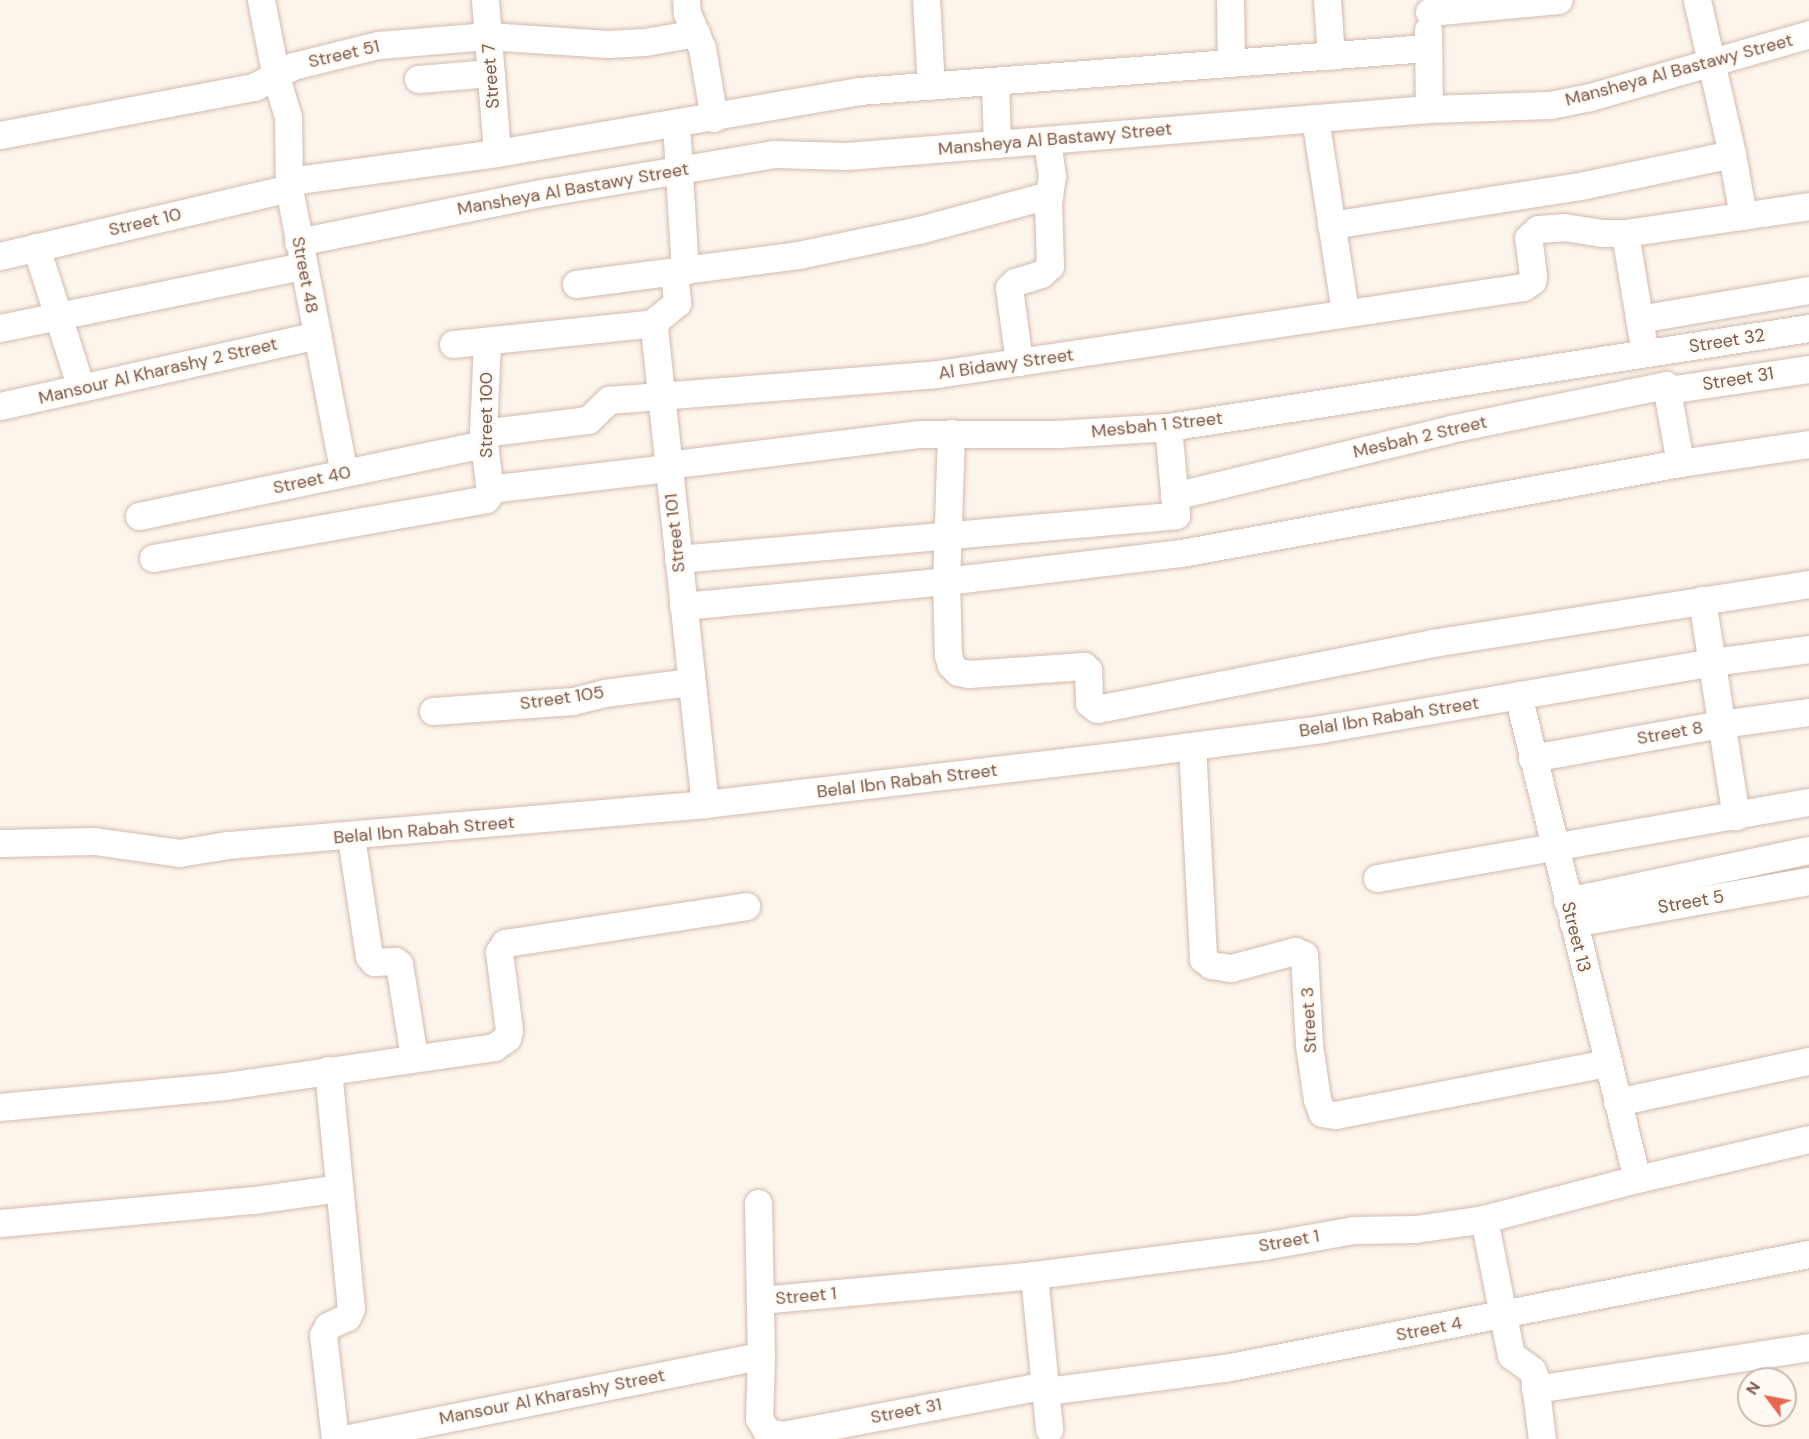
<!DOCTYPE html>
<html>
<head>
<meta charset="utf-8">
<style>
	body { margin:0 }
	#map { position:relative; width:1809px; height:1439px; overflow:hidden; background:#fdf5ec; font-family:"DM Sans",sans-serif }
	div>[style] { position:absolute }
	.roads { filter:drop-shadow(0 0 2px #d1bbb0) drop-shadow(0 0 2px #d1bbb0) }
	.minor>* { height:27px; margin:-13.5px; padding:0 13.5px; transform-origin:13.5px; border-radius:13.5px; background:#fff }
	span { translate:-50% -50%; white-space:nowrap; text-align:center; line-height:1.15; -webkit-text-stroke:4.5px #fff9f2; paint-order:stroke }
	.street-label { font-size:18px; color:#7a594d }
	.north { position:absolute; left:1737px; top:1367px; width:60px; height:60px; box-sizing:border-box; background:#fff9f2; border:2px solid #cab9b0; border-radius:50%; rotate:302deg; font-size:16px; font-weight:700; line-height:24px; text-align:center; color:#7a594d }
	.north::after { content:''; display:block; margin:auto; width:21px; height:27px; background:#e76751; clip-path:polygon(50% 0,100% 100%,50% 72%,0 100%) }
</style>
</head>
<body>
<div id="map">
	<div class="roads">
		<div class="minor">
			<div style="left:261px;top:0;width:78px;rotate:79deg"></div>
			<div style="left:276px;top:77px;width:42px;rotate:73.3deg"></div>
			<div style="left:288px;top:117px;width:71px;rotate:89.2deg"></div>
			<div style="left:289px;top:188px;width:290px;rotate:79.1deg"></div>
			<div style="left:485px;top:0;width:153px;rotate:85.5deg"></div>
			<div style="left:686px;top:0;width:13px;rotate:86deg"></div>
			<div style="left:687px;top:13px;width:38px;rotate:67deg"></div>
			<div style="left:702px;top:48px;width:71px;rotate:80.3deg"></div>
			<div style="left:926px;top:0;width:86px;rotate:86.7deg"></div>
			<div style="left:1230px;top:0;width:63px;rotate:89.1deg"></div>
			<div style="left:1327px;top:0;width:56px;rotate:85.9deg"></div>
			<div style="left:1697px;top:0;width:158px;rotate:77.2deg"></div>
			<div style="left:1732px;top:154px;width:63px;rotate:79.9deg"></div>
			<div style="left:1429px;top:12px;width:130px;rotate:-5.3deg"></div>
			<div style="left:1428px;top:30px;width:79px;rotate:89.3deg"></div>
			<div style="left:418px;top:79px;width:73px;rotate:-4.7deg"></div>
			<div style="left:995px;top:81px;width:63px;rotate:88.2deg"></div>
			<div style="left:1315px;top:118px;width:196px;rotate:81.2deg"></div>
			<div style="left:676px;top:124px;width:147px;rotate:86.5deg"></div>
			<div style="left:0;top:135px;width:258px;rotate:-10.7deg"></div>
			<div style="left:254px;top:87px;width:44px;rotate:-28.3deg"></div>
			<div style="left:293px;top:66px;width:88px;rotate:-13.9deg"></div>
			<div style="left:378px;top:45px;width:110px;rotate:-4.7deg"></div>
			<div style="left:488px;top:36px;width:120px;rotate:3.8deg"></div>
			<div style="left:608px;top:44px;width:37px;rotate:-3deg"></div>
			<div style="left:645px;top:42px;width:52px;rotate:-10deg"></div>
			<div style="left:290px;top:181px;width:209px;rotate:-7.7deg"></div>
			<div style="left:497px;top:153px;width:367px;rotate:-9.7deg"></div>
			<div style="left:859px;top:91px;width:570px;rotate:-4.33deg"></div>
			<div style="left:1331px;top:225px;width:257px;rotate:-8.9deg"></div>
			<div style="left:1585px;top:185px;width:150px;rotate:-11.9deg"></div>
			<div style="left:1625px;top:233px;width:104px;rotate:80.6deg"></div>
			<div style="left:298px;top:242px;width:254px;rotate:-11.4deg"></div>
			<div style="left:547px;top:192px;width:231px;rotate:-9.5deg"></div>
			<div style="left:775px;top:154px;width:72px;rotate:1.6deg"></div>
			<div style="left:847px;top:156px;width:584px;rotate:-4.62deg"></div>
			<div style="left:1429px;top:109px;width:121px;rotate:-1.9deg"></div>
			<div style="left:1550px;top:105px;width:41px;rotate:-11.3deg"></div>
			<div style="left:1590px;top:97px;width:228px;rotate:-16deg"></div>
			<div style="left:36px;top:247px;width:148px;rotate:72.3deg"></div>
			<div style="left:0;top:256px;width:297px;rotate:-13.2deg"></div>
			<div style="left:674px;top:272px;width:31px;rotate:84deg"></div>
			<div style="left:677px;top:303px;width:27px;rotate:141deg"></div>
			<div style="left:656px;top:320px;width:8px;rotate:104deg"></div>
			<div style="left:654px;top:328px;width:479px;rotate:83.9deg"></div>
			<div style="left:576px;top:284px;width:224px;rotate:-7.4deg"></div>
			<div style="left:798px;top:255px;width:124px;rotate:-11.7deg"></div>
			<div style="left:919px;top:230px;width:135px;rotate:-15.1deg"></div>
			<div style="left:1639px;top:319px;width:172px;rotate:-9.7deg"></div>
			<div style="left:0;top:328px;width:309px;rotate:-11.6deg"></div>
			<div style="left:453px;top:344px;width:203px;rotate:-5.9deg"></div>
			<div style="left:1019px;top:362px;width:75px;rotate:-97.7deg"></div>
			<div style="left:1009px;top:288px;width:8px;rotate:-45deg"></div>
			<div style="left:1015px;top:282px;width:27px;rotate:-17deg"></div>
			<div style="left:1041px;top:274px;width:12px;rotate:-42deg"></div>
			<div style="left:1050px;top:266px;width:63px;rotate:-91.8deg"></div>
			<div style="left:1048px;top:203px;width:27px;rotate:-82deg"></div>
			<div style="left:1052px;top:176px;width:36px;rotate:-98deg"></div>
			<div style="left:1668px;top:390px;width:143px;rotate:-8.5deg"></div>
			<div style="left:0;top:406px;width:325px;rotate:-12.6deg"></div>
			<div style="left:1168px;top:427px;width:87px;rotate:84.7deg"></div>
			<div style="left:483px;top:433px;width:106px;rotate:-7.1deg"></div>
			<div style="left:588px;top:420px;width:29px;rotate:-44deg"></div>
			<div style="left:609px;top:400px;width:329px;rotate:-4.5deg"></div>
			<div style="left:937px;top:374px;width:592px;rotate:-8.44deg"></div>
			<div style="left:1523px;top:287px;width:11px;rotate:-34deg"></div>
			<div style="left:1532px;top:281px;width:5px;rotate:-79deg"></div>
			<div style="left:1533px;top:276px;width:38px;rotate:-97deg"></div>
			<div style="left:1528px;top:238px;width:13px;rotate:-42deg"></div>
			<div style="left:1538px;top:229px;width:26px;rotate:-4deg"></div>
			<div style="left:1564px;top:227px;width:37px;rotate:9deg"></div>
			<div style="left:1601px;top:233px;width:24px"></div>
			<div style="left:1625px;top:233px;width:186px;rotate:-8.3deg"></div>
			<div style="left:951px;top:433px;width:148px;rotate:91.9deg"></div>
			<div style="left:946px;top:581px;width:74px;rotate:88.5deg"></div>
			<div style="left:948px;top:655px;width:10px;rotate:73deg"></div>
			<div style="left:951px;top:665px;width:10px;rotate:45deg"></div>
			<div style="left:958px;top:672px;width:11px;rotate:10deg"></div>
			<div style="left:969px;top:674px;width:115px;rotate:-4deg"></div>
			<div style="left:1084px;top:666px;width:6px;rotate:45deg"></div>
			<div style="left:1088px;top:670px;width:33px;rotate:88deg"></div>
			<div style="left:1089px;top:703px;width:10px;rotate:37deg"></div>
			<div style="left:1097px;top:709px;width:341px;rotate:-11.1deg"></div>
			<div style="left:1432px;top:643px;width:382px;rotate:-8.9deg"></div>
			<div style="left:667px;top:465px;width:255px;rotate:-7deg"></div>
			<div style="left:920px;top:434px;width:138px"></div>
			<div style="left:1058px;top:434px;width:110px;rotate:-3.6deg"></div>
			<div style="left:1168px;top:427px;width:649px;rotate:-8.78deg"></div>
			<div style="left:489px;top:489px;width:180px;rotate:-6.7deg"></div>
			<div style="left:1174px;top:496px;width:284px;rotate:-13.6deg"></div>
			<div style="left:1450px;top:429px;width:220px;rotate:-11.5deg"></div>
			<div style="left:1666px;top:385px;width:79px;rotate:79.8deg"></div>
			<div style="left:139px;top:516px;width:352px;rotate:-11.8deg"></div>
			<div style="left:153px;top:558px;width:338px;rotate:-10deg"></div>
			<div style="left:486px;top:499px;width:7px;rotate:-56deg"></div>
			<div style="left:490px;top:493px;width:60px;rotate:-96.7deg"></div>
			<div style="left:483px;top:433px;width:92px;rotate:-87.5deg"></div>
			<div style="left:678px;top:559px;width:500px;rotate:-5deg"></div>
			<div style="left:1702px;top:600px;width:219px;rotate:81.1deg"></div>
			<div style="left:683px;top:606px;width:264px;rotate:-5.4deg"></div>
			<div style="left:946px;top:581px;width:237px;rotate:-6.8deg"></div>
			<div style="left:1181px;top:553px;width:507px;rotate:-10.22deg"></div>
			<div style="left:1680px;top:463px;width:130px;rotate:-8.4deg"></div>
			<div style="left:1518px;top:695px;width:498px;rotate:76.2deg"></div>
			<div style="left:433px;top:711px;width:140px;rotate:-4.1deg"></div>
			<div style="left:573px;top:701px;width:32px;rotate:-14deg"></div>
			<div style="left:604px;top:693px;width:88px;rotate:-7.2deg"></div>
			<div style="left:1192px;top:746px;width:213px;rotate:87deg"></div>
			<div style="left:1203px;top:959px;width:10px;rotate:37deg"></div>
			<div style="left:1211px;top:965px;width:20px;rotate:9deg"></div>
			<div style="left:1231px;top:968px;width:66px;rotate:-14.9deg"></div>
			<div style="left:1295px;top:951px;width:10px;rotate:24deg"></div>
			<div style="left:1304px;top:955px;width:90px;rotate:86.8deg"></div>
			<div style="left:1309px;top:1045px;width:55px;rotate:81.6deg"></div>
			<div style="left:1317px;top:1099px;width:15px;rotate:70deg"></div>
			<div style="left:1322px;top:1113px;width:13px;rotate:9deg"></div>
			<div style="left:1335px;top:1115px;width:277px;rotate:-10.8deg"></div>
			<div style="left:1532px;top:758px;width:192px;rotate:-10.2deg"></div>
			<div style="left:1721px;top:724px;width:89px;rotate:-7.8deg"></div>
			<div style="left:351px;top:837px;width:120px;rotate:81.4deg"></div>
			<div style="left:369px;top:956px;width:8px;rotate:50deg"></div>
			<div style="left:374px;top:962px;width:21px;rotate:-3deg"></div>
			<div style="left:395px;top:961px;width:5px;rotate:37deg"></div>
			<div style="left:399px;top:964px;width:94px;rotate:80.8deg"></div>
			<div style="left:0;top:843px;width:94px;rotate:-1.2deg"></div>
			<div style="left:94px;top:841px;width:86px;rotate:8deg"></div>
			<div style="left:179px;top:853px;width:50px;rotate:-9.3deg"></div>
			<div style="left:228px;top:845px;width:479px;rotate:-4.9deg"></div>
			<div style="left:705px;top:804px;width:420px;rotate:-6.7deg"></div>
			<div style="left:1122px;top:755px;width:201px;rotate:-7.4deg"></div>
			<div style="left:1321px;top:729px;width:397px;rotate:-9.7deg"></div>
			<div style="left:1712px;top:662px;width:98px;rotate:-7.6deg"></div>
			<div style="left:1377px;top:878px;width:439px;rotate:-10deg"></div>
			<div style="left:1567px;top:901px;width:247px;rotate:-11.9deg"></div>
			<div style="left:1573px;top:923px;width:240px;rotate:-10.1deg"></div>
			<div style="left:328px;top:1070px;width:239px;rotate:84.5deg"></div>
			<div style="left:351px;top:1308px;width:10px;rotate:114deg"></div>
			<div style="left:347px;top:1317px;width:21px;rotate:155deg"></div>
			<div style="left:328px;top:1326px;width:10px;rotate:119deg"></div>
			<div style="left:323px;top:1335px;width:105px;rotate:83.4deg"></div>
			<div style="left:1617px;top:1102px;width:196px;rotate:-12.1deg"></div>
			<div style="left:0;top:1107px;width:226px;rotate:-5.3deg"></div>
			<div style="left:225px;top:1086px;width:272px;rotate:-8.2deg"></div>
			<div style="left:494px;top:1047px;width:16px;rotate:-35deg"></div>
			<div style="left:507px;top:1038px;width:8px;rotate:-76deg"></div>
			<div style="left:509px;top:1030px;width:79px;rotate:-97.3deg"></div>
			<div style="left:499px;top:952px;width:11px;rotate:-56deg"></div>
			<div style="left:505px;top:943px;width:244px;rotate:-8.7deg"></div>
			<div style="left:758px;top:1203px;width:153px;rotate:88.9deg"></div>
			<div style="left:761px;top:1356px;width:62px;rotate:91.8deg"></div>
			<div style="left:759px;top:1418px;width:16px;rotate:60deg"></div>
			<div style="left:767px;top:1432px;width:15px;rotate:11deg"></div>
			<div style="left:782px;top:1435px;width:269px;rotate:-10.7deg"></div>
			<div style="left:1484px;top:1219px;width:139px;rotate:78.8deg"></div>
			<div style="left:1511px;top:1355px;width:26px;rotate:36deg"></div>
			<div style="left:1532px;top:1370px;width:5px;rotate:68deg"></div>
			<div style="left:1534px;top:1375px;width:64px;rotate:82.9deg"></div>
			<div style="left:0;top:1223px;width:255px;rotate:-5.2deg"></div>
			<div style="left:254px;top:1200px;width:86px;rotate:-8deg"></div>
			<div style="left:1034px;top:1275px;width:155px;rotate:84.4deg"></div>
			<div style="left:760px;top:1300px;width:275px;rotate:-5.2deg"></div>
			<div style="left:1034px;top:1275px;width:232px;rotate:-7.2deg"></div>
			<div style="left:1264px;top:1246px;width:91px;rotate:-10.1deg"></div>
			<div style="left:1354px;top:1230px;width:61px;rotate:-0.9deg"></div>
			<div style="left:1415px;top:1229px;width:70px;rotate:-8.2deg"></div>
			<div style="left:1484px;top:1219px;width:158px;rotate:-14.7deg"></div>
			<div style="left:1637px;top:1179px;width:177px;rotate:-13.1deg"></div>
			<div style="left:1535px;top:1389px;width:277px;rotate:-8.7deg"></div>
			<div style="left:1047px;top:1391px;width:179px;rotate:-7.4deg"></div>
			<div style="left:1225px;top:1368px;width:595px;rotate:-11.05deg"></div>
			<div style="left:344px;top:1439px;width:425px;rotate:-11.3deg"></div>
		</div>
	</div>
	<div class="street-label">
		<span style="left:344px;top:54px;rotate:-13deg">Street 51</span>
		<span style="left:1679px;top:70px;rotate:-15deg">Mansheya Al Bastawy Street</span>
		<span style="left:491px;top:76px;rotate:-94deg">Street 7</span>
		<span style="left:1055px;top:139px;rotate:-5deg">Mansheya Al Bastawy Street</span>
		<span style="left:573px;top:189px;rotate:-10deg">Mansheya Al Bastawy Street</span>
		<span style="left:145px;top:222px;rotate:-13deg">Street 10</span>
		<span style="left:305px;top:275px;rotate:79deg">Street 48</span>
		<span style="left:1727px;top:341px;rotate:-9deg">Street 32</span>
		<span style="left:1006px;top:364px;rotate:-8deg">Al Bidawy Street</span>
		<span style="left:158px;top:371px;rotate:-13deg">Mansour Al Kharashy 2 Street</span>
		<span style="left:1738px;top:379px;rotate:-9deg">Street 31</span>
		<span style="left:486px;top:415px;rotate:-90deg">Street 100</span>
		<span style="left:1157px;top:425px;rotate:-6deg">Mesbah 1 Street</span>
		<span style="left:1420px;top:437px;rotate:-13deg">Mesbah 2 Street</span>
		<span style="left:312px;top:480px;rotate:-12deg">Street 40</span>
		<span style="left:675px;top:533px;rotate:-96deg">Street 101</span>
		<span style="left:562px;top:698px;rotate:-8deg">Street 105</span>
		<span style="left:1389px;top:717px;rotate:-9deg">Belal Ibn Rabah Street</span>
		<span style="left:1670px;top:733px;rotate:-10deg">Street 8</span>
		<span style="left:907px;top:781px;rotate:-7deg">Belal Ibn Rabah Street</span>
		<span style="left:424px;top:830px;rotate:-5deg">Belal Ibn Rabah Street</span>
		<span style="left:1691px;top:902px;rotate:-10deg">Street 5</span>
		<span style="left:1576px;top:937px;rotate:76deg">Street 13</span>
		<span style="left:1309px;top:1020px;rotate:-93deg">Street 3</span>
		<span style="left:1289px;top:1241px;rotate:-10deg">Street 1</span>
		<span style="left:806px;top:1296px;rotate:-5deg">Street 1</span>
		<span style="left:1429px;top:1329px;rotate:-11deg">Street 4</span>
		<span style="left:552px;top:1397px;rotate:-11deg">Mansour Al Kharashy Street</span>
		<span style="left:906px;top:1411px;rotate:-11deg">Street 31</span>
	</div>
	<div class="north">N</div>
</div>
</body>
</html>
